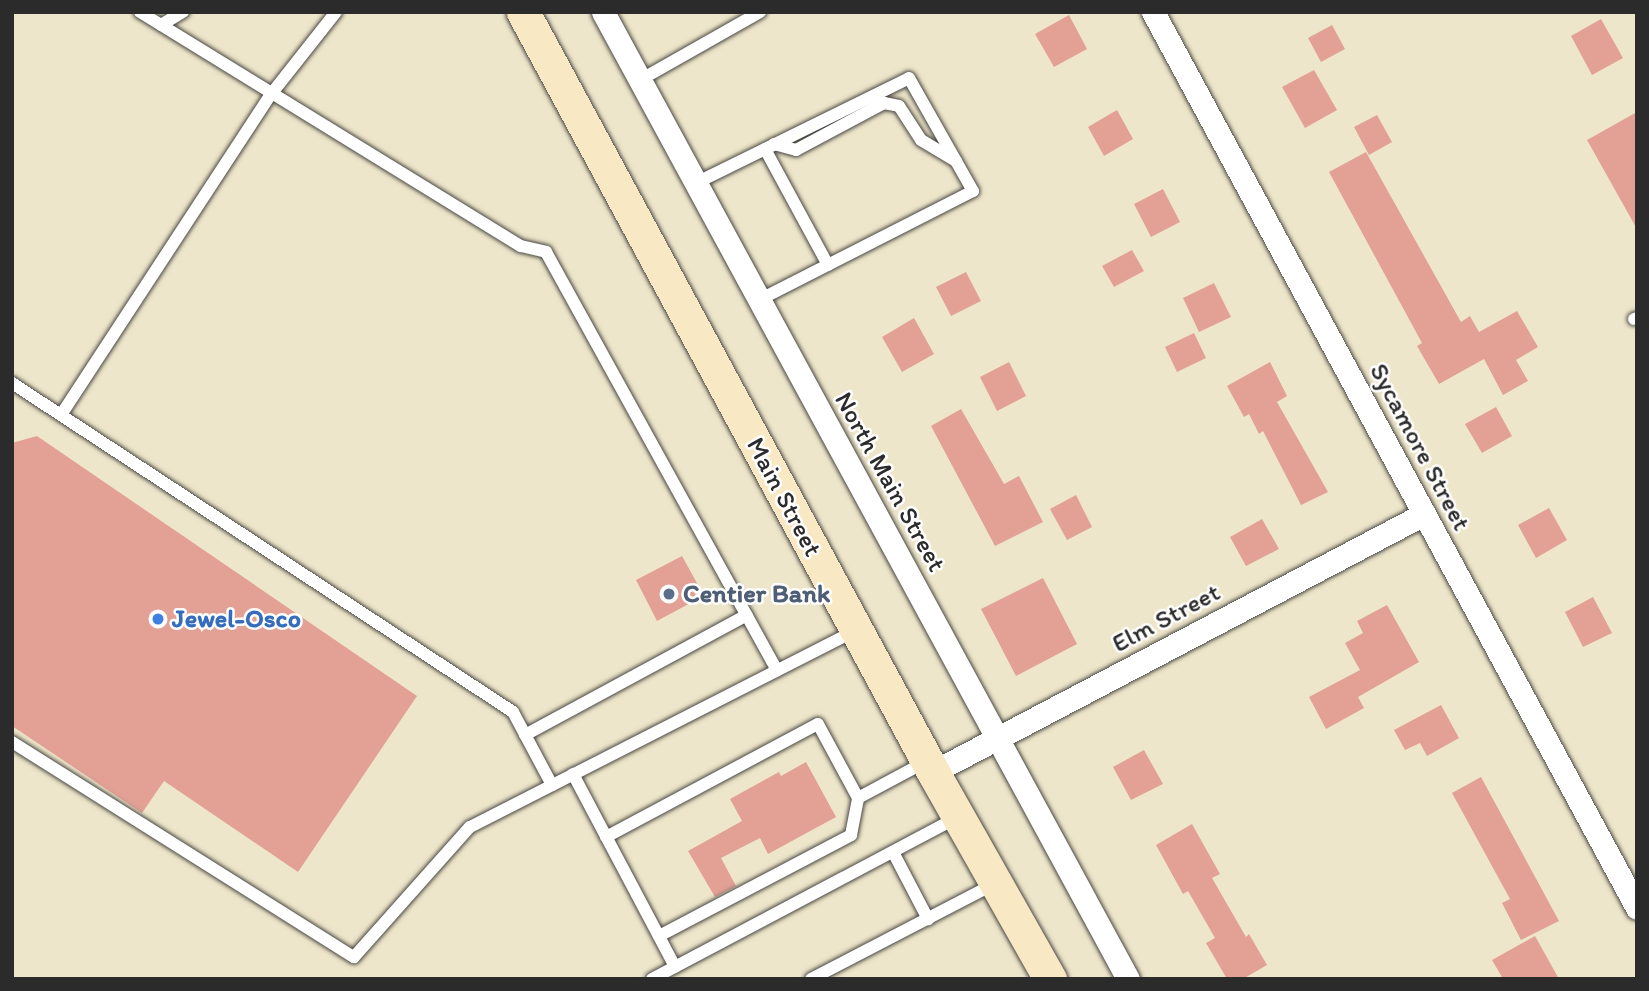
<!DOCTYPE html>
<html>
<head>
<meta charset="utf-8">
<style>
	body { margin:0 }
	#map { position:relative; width:1649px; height:991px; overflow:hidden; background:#eee6ca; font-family:Itim,sans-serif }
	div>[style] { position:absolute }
	.building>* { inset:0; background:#e3a196 }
	.roads { filter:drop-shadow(0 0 2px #484743) drop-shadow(0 0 2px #484743) }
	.service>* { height:12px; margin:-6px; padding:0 6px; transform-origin:6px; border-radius:6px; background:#fff }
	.minor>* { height:23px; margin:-11.5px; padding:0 11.5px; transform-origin:11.5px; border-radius:11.5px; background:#fff }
	.secondary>* { height:33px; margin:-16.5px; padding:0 16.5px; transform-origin:16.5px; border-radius:16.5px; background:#f8e8c3 }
	.dots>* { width:19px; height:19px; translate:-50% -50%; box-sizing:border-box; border:4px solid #fff; border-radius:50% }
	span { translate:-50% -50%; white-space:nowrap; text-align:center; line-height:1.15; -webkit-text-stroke:5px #fff; paint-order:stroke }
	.street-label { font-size:26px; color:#2b2b2b }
	.service-label { font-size:26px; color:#4e5e75; font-weight:700 }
	.left { translate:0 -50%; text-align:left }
	.shop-label { font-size:26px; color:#366cbe; font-weight:700 }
	.frame { position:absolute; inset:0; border:14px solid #2b2b2b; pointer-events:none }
</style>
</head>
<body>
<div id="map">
	<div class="building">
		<div style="clip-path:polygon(1069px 15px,1087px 49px,1054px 67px,1035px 34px)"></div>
		<div style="clip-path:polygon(1601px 19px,1623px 58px,1592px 75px,1571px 36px)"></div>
		<div style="clip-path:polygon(1332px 25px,1345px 49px,1321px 62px,1308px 38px)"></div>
		<div style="clip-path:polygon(1314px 70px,1337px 110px,1305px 128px,1282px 87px)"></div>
		<div style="clip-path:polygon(1117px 110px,1133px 139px,1104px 156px,1088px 127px)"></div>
		<div style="clip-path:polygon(1637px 112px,1637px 229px,1587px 140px)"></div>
		<div style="clip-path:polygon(1377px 115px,1392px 142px,1369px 155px,1354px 127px)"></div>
		<div style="clip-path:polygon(1366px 152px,1461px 322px,1470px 316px,1479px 332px,1517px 311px,1538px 347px,1516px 360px,1528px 381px,1503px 395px,1484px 359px,1439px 384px,1417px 346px,1422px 343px,1329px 172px)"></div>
		<div style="clip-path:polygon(1163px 189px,1180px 222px,1151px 237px,1134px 204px)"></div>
		<div style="clip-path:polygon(1132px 250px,1144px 271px,1114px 287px,1102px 266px)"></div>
		<div style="clip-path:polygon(966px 272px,981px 301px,951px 316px,936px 287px)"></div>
		<div style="clip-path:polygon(1214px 283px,1231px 317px,1199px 332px,1183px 298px)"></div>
		<div style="clip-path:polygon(914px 318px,934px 354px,902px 372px,882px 337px)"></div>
		<div style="clip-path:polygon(1194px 333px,1206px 358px,1177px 372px,1165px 347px)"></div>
		<div style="clip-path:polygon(1009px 362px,1026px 396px,997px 411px,980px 377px)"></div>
		<div style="clip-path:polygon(1270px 362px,1287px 396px,1277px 402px,1328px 492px,1301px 505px,1263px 431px,1259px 434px,1249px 414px,1244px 417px,1227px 386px)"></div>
		<div style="clip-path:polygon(1496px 407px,1512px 436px,1482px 453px,1465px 424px)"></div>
		<div style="clip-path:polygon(961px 409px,1004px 484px,1019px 476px,1043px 522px,995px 546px,931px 426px)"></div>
		<div style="clip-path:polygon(37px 436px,417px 696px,298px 872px,164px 781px,142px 813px,12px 726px,12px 443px)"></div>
		<div style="clip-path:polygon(1076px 495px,1092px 527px,1067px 540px,1050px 509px)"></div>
		<div style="clip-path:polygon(1549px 508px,1567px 540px,1536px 558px,1518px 525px)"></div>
		<div style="clip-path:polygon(1262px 519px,1279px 549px,1246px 566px,1230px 537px)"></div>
		<div style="clip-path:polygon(682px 556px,698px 585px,692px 588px,698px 599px,657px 621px,636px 580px)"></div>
		<div style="clip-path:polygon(1043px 578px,1077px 644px,1016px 676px,981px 609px)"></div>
		<div style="clip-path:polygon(1593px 597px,1612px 633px,1583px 647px,1565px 612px)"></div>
		<div style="clip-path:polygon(1387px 605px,1419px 662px,1358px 697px,1364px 708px,1326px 729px,1309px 697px,1360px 670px,1345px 643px,1363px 633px,1357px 621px)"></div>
		<div style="clip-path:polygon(1441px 705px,1459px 738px,1427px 756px,1420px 743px,1405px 750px,1394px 730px)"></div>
		<div style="clip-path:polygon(1144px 750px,1163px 784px,1131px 800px,1113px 767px)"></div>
		<div style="clip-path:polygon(806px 762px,836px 817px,768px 854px,760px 838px,721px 858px,736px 886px,715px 897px,688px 851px,742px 821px,730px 799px,779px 772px,781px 776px)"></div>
		<div style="clip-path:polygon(1481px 777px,1559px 921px,1521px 940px,1502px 903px,1510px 899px,1452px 793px)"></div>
		<div style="clip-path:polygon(1192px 824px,1220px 874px,1212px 878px,1246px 937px,1249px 934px,1267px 965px,1243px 979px,1227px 979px,1206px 943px,1215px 938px,1188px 891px,1183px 894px,1156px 845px)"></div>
		<div style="clip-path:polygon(1535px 936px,1559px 979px,1503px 979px,1492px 960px)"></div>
	</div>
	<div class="roads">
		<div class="service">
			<div style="left:140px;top:12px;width:447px;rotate:31.6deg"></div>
			<div style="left:521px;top:246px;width:26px;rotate:13deg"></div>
			<div style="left:546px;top:252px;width:478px;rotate:61.1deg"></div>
			<div style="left:161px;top:25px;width:26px;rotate:-31deg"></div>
			<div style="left:640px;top:80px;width:138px;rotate:-29.5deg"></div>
			<div style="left:774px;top:144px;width:23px;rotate:15deg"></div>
			<div style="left:796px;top:150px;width:100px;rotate:-28.1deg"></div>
			<div style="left:884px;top:103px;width:15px;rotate:11deg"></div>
			<div style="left:899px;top:106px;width:40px;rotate:57.1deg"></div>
			<div style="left:921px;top:140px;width:41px;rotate:31deg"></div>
			<div style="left:765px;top:149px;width:132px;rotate:61.5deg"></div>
			<div style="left:696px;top:183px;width:237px;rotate:-26.2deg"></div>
			<div style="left:909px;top:78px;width:130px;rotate:60.5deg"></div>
			<div style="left:973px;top:191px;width:240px;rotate:153deg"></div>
			<div style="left:1634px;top:319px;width:3px;rotate:-18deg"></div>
			<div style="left:12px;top:383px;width:599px;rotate:33.29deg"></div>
			<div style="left:513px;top:712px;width:83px;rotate:61.9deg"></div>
			<div style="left:61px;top:415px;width:385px;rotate:-56.8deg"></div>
			<div style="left:272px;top:93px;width:103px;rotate:-51.7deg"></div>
			<div style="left:525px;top:735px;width:252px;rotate:-28.4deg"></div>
			<div style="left:12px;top:742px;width:404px;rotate:32.2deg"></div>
			<div style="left:354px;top:957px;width:174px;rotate:-48.3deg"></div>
			<div style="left:470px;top:827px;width:433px;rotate:-27deg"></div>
			<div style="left:573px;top:774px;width:218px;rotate:62.1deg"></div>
			<div style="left:606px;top:837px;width:240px;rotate:-28.1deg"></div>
			<div style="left:818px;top:724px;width:84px;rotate:61.6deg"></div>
			<div style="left:858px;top:798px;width:78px;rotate:-28.2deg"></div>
			<div style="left:893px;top:852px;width:76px;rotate:62.4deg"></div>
			<div style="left:659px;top:936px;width:217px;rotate:-27.7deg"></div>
			<div style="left:851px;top:835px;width:38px;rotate:-79deg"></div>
			<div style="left:652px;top:979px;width:346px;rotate:-27.9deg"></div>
			<div style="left:811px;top:979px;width:206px;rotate:-27.4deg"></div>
		</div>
		<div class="minor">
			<div style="left:603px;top:12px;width:1100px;rotate:61.5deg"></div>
			<div style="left:1153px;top:12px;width:1018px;rotate:61.62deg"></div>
			<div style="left:933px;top:772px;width:555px;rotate:-27.72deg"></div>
		</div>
		<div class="secondary">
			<div style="left:523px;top:12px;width:864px;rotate:61.65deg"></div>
			<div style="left:933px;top:772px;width:238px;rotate:60.5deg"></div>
		</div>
	</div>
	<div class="dots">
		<div style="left:669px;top:594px;background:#5c6f8a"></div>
		<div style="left:158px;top:619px;background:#3f7fe0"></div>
	</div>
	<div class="street-label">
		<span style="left:1420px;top:447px;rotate:62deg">Sycamore Street</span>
		<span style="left:890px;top:482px;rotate:61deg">North Main Street</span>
		<span style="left:784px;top:497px;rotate:62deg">Main Street</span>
		<span style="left:1166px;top:618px;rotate:-28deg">Elm Street</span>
	</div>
	<div class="service-label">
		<span class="left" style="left:683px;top:594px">Centier Bank</span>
	</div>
	<div class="shop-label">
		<span class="left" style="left:172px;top:619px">Jewel-Osco</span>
	</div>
	<div class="frame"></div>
</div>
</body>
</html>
